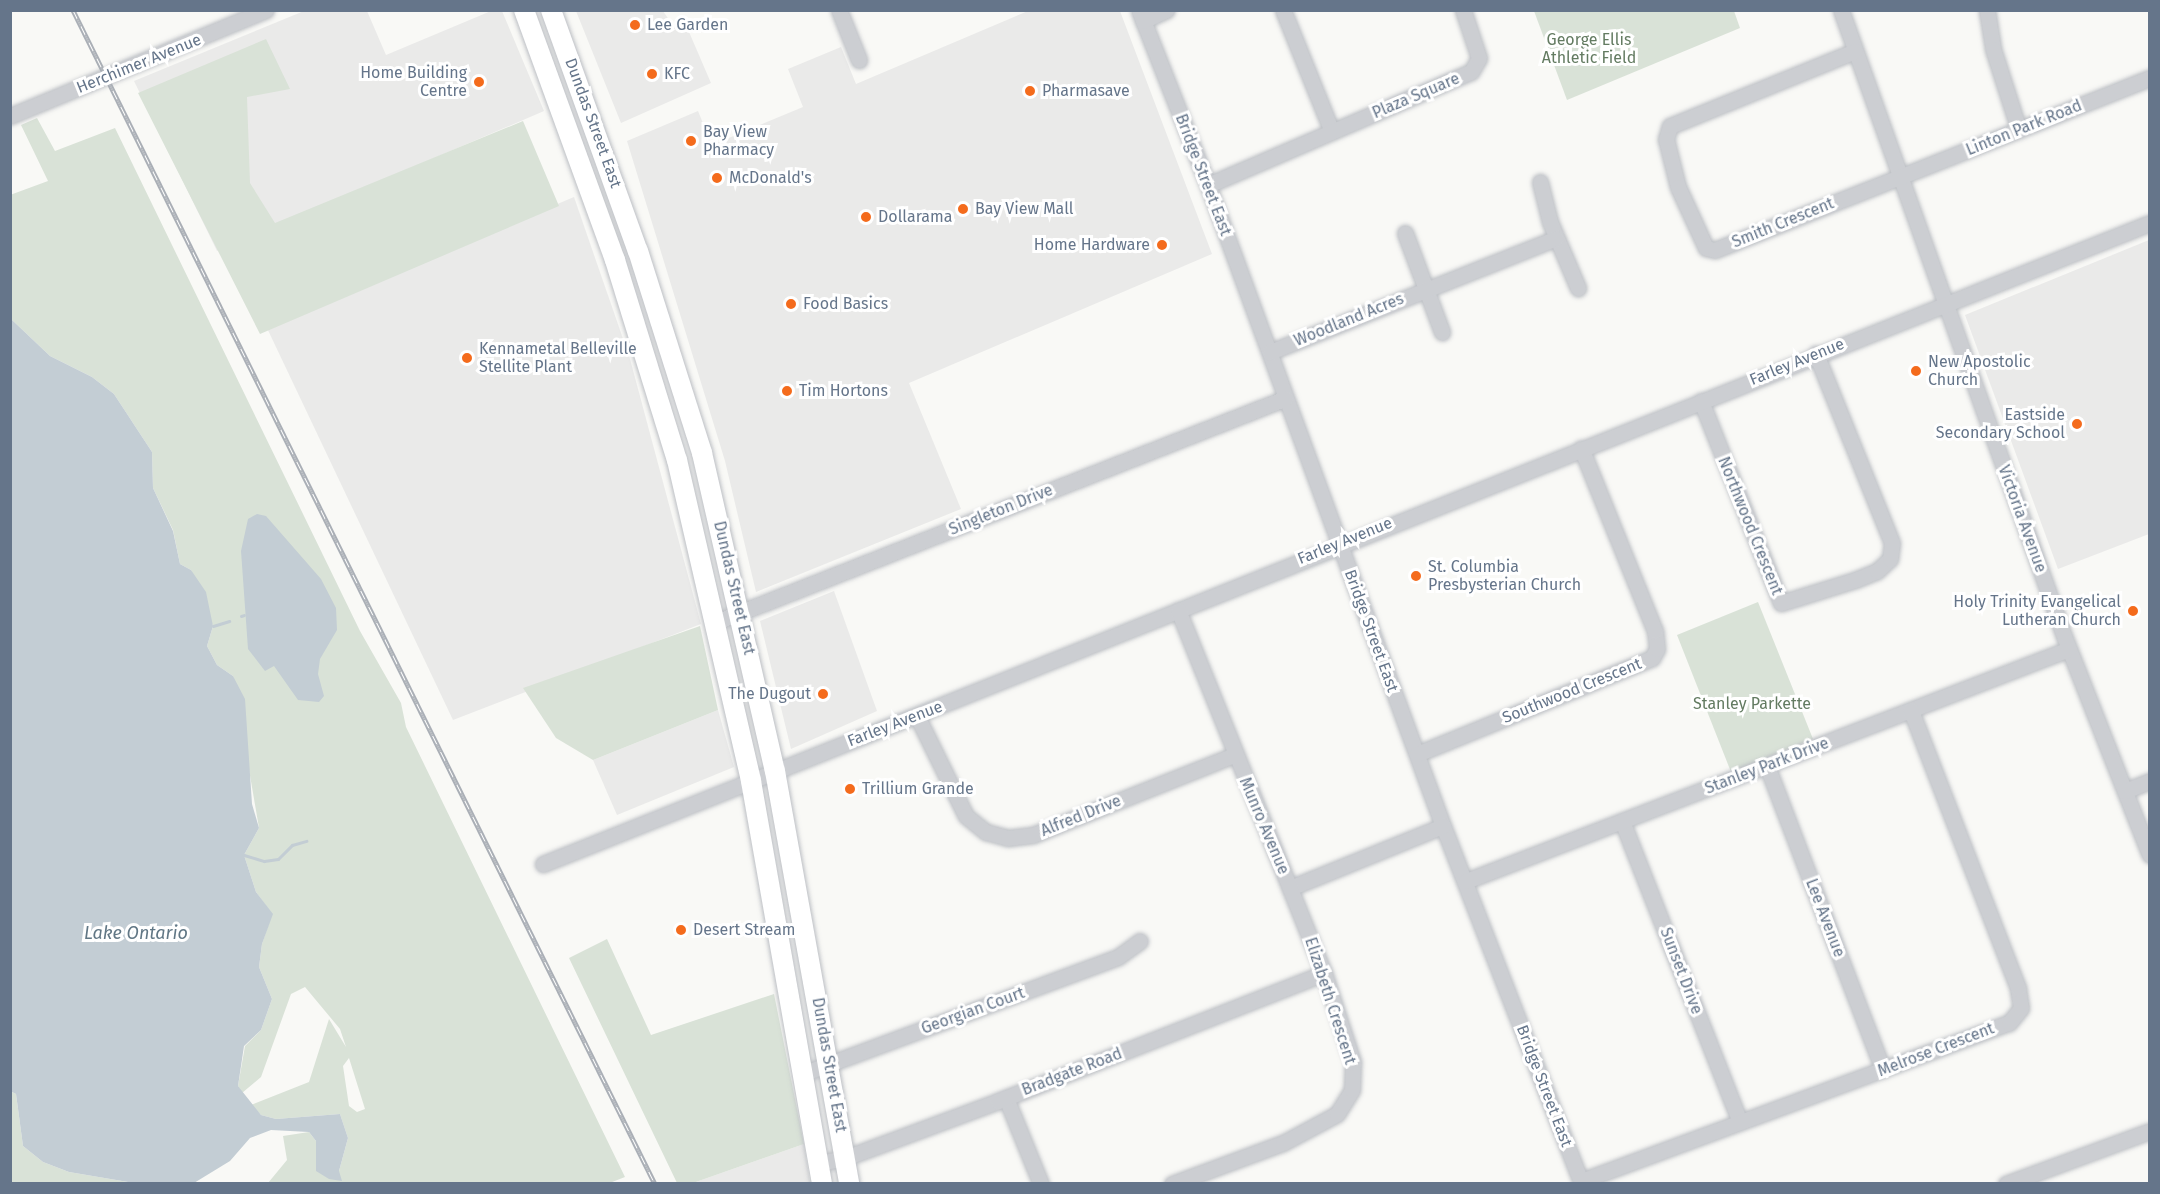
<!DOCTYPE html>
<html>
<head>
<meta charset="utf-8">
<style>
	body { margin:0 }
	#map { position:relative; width:2160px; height:1194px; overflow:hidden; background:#f9f9f6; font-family:"Fira Sans",sans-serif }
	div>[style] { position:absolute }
	.built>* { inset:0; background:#eaeae9 }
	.green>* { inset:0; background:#d9e2d7 }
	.water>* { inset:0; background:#c3cdd4 }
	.stream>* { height:3px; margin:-1.5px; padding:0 1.5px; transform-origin:1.5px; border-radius:1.5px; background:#c3cdd4 }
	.roads { filter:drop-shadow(0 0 2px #bcbfc4) drop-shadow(0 0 2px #bcbfc4) }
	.minor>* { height:15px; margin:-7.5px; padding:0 7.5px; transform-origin:7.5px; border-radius:7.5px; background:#ccced2 }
	.major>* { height:20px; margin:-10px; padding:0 10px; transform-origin:10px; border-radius:10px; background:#fff }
	.rail>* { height:5px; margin-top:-2.5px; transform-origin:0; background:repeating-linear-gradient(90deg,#fff 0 9px,#aaafb6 0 18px); box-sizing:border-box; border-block:2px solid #aaafb6 }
	.dots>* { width:16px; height:16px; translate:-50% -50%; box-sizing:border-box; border:3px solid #fff; border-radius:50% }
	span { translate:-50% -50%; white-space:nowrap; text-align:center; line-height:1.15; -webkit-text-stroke:6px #fff; paint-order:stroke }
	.poi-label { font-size:16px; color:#65758a }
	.left { translate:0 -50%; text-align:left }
	.right { translate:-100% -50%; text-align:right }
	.park-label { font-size:16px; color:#637b61 }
	.street-label { font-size:16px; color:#65758a }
	.water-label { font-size:18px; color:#617785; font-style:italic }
	.frame { position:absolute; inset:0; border:12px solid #65758a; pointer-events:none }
</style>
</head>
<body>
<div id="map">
	<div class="built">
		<div style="clip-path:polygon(304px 11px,367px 11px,386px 55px,491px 11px,502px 11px,544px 111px,217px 251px,134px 81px)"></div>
		<div style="clip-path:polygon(576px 11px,663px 11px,676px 30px,686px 25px,711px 83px,621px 123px)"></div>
		<div style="clip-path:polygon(1028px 11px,1120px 11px,1212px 254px,909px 383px,961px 509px,756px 592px,725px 461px,627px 141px,698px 111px,712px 145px,803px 107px,788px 69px,841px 47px,856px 84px)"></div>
		<div style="clip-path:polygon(574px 197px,630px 359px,701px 624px,453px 720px,266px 326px)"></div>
		<div style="clip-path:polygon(2149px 240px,2149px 534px,2058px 569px,1965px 315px)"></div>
		<div style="clip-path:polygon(834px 591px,877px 711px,791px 749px,760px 621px)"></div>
		<div style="clip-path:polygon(718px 710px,734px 767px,617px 815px,593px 760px)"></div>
		<div style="clip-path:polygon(804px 1144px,810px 1183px,693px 1183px)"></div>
	</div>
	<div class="green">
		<div style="clip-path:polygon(1534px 11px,1734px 11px,1740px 28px,1567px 100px)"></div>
		<div style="clip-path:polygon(266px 39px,290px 89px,247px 97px,250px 183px,275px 223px,523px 121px,559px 206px,260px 334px,138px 93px)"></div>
		<div style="clip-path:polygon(evenodd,37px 118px,55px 151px,115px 128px,360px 631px,401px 703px,406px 727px,625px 1177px,607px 1184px,268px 1183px,287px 1160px,283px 1136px,309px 1132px,316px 1141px,316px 1171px,339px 1171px,348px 1138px,340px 1114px,276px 1119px,261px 1115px,251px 1105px,309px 1082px,329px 1019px,346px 1047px,340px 1029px,305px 987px,291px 994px,261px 1077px,242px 1093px,238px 1086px,245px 1046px,261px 1030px,272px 999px,259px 967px,262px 944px,272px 914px,256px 892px,244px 855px,259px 828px,233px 676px,217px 665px,207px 646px,213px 626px,191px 570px,180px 564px,173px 530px,153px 488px,152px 452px,114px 394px,92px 377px,50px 356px,11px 319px,10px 195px,48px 181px,21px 125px,37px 118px,349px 1058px,365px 1109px,357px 1112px,349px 1106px,343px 1066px,349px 1058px)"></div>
		<div style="clip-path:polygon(1758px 602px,1813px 739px,1731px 772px,1677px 635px)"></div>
		<div style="clip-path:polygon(700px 626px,718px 710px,593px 760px,556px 738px,523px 688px)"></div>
		<div style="clip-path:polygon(607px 939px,651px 1035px,774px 994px,804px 1144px,693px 1183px,677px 1183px,569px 958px)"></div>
		<div style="clip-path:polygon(10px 1091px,16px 1094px,23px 1146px,43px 1162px,69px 1172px,134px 1183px,11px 1183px)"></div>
	</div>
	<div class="water">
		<div style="clip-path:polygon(11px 319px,50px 356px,92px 377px,114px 394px,152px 452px,153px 488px,173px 531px,180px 564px,191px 570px,206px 592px,213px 626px,207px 646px,217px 665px,233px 676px,245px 699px,252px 804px,259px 828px,244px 855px,256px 892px,273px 914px,262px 944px,259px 967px,272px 999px,261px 1030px,244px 1046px,238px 1086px,261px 1115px,276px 1119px,340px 1114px,348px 1138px,339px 1171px,342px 1181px,329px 1179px,316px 1171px,316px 1141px,309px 1132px,271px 1130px,250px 1138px,230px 1161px,194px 1183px,134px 1183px,69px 1172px,43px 1162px,23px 1146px,16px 1094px,10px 1091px)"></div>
		<div style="clip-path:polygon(257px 514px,266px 516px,321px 579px,336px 608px,337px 630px,320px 659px,318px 674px,324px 696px,319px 702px,298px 700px,274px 666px,265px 671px,248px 649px,241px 551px,248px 519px)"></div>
	</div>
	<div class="stream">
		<div style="left:241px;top:616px;width:3px;rotate:-18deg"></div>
		<div style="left:213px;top:626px;width:17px;rotate:-17deg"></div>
		<div style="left:244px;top:855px;width:21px;rotate:17deg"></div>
		<div style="left:264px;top:861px;width:14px;rotate:-8deg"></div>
		<div style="left:278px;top:859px;width:20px;rotate:-45deg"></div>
		<div style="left:292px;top:845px;width:15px;rotate:-16deg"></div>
	</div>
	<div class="roads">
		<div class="minor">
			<div style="left:839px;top:10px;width:54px;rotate:68.2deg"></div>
			<div style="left:1139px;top:10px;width:188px;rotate:68.5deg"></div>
			<div style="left:1208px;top:185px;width:683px;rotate:69.87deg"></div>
			<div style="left:1443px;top:826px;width:384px;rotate:68.8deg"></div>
			<div style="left:1283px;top:10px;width:131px;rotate:68.1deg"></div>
			<div style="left:1841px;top:10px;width:665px;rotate:70.39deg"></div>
			<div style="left:2064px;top:636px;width:235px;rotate:68.6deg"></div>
			<div style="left:1987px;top:10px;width:39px;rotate:81deg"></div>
			<div style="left:1993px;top:49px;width:85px;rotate:72.2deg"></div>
			<div style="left:1143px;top:21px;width:26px;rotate:-25deg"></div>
			<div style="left:1855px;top:51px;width:200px;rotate:157.9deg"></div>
			<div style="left:1670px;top:126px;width:14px;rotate:107deg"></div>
			<div style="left:1666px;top:139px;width:49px;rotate:76deg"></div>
			<div style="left:1678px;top:187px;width:67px;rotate:65.3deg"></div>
			<div style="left:1706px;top:248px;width:9px;rotate:13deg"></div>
			<div style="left:1715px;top:250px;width:468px;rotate:-21.6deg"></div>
			<div style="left:10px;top:116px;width:277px;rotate:-22.5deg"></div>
			<div style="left:1540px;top:182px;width:41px;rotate:76deg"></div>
			<div style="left:1550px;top:222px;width:72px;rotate:67deg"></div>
			<div style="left:1208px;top:185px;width:286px;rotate:-23.3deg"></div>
			<div style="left:1471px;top:72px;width:16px;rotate:-60deg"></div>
			<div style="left:1479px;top:58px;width:51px;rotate:-108.4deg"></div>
			<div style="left:1405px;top:233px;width:106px;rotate:69.5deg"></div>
			<div style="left:1270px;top:352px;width:308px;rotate:-21.7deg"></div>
			<div style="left:1701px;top:401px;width:217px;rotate:68.4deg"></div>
			<div style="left:1781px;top:603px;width:77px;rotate:-17.3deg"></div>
			<div style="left:1855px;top:580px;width:24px;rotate:-22deg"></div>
			<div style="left:1877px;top:571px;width:18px;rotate:-43deg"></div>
			<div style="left:1890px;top:559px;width:16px;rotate:-83deg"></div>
			<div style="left:1892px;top:543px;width:204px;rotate:-111.9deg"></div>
			<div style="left:716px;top:622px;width:612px;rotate:-21.45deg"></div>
			<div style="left:917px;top:716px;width:111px;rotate:63.9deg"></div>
			<div style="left:966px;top:816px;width:26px;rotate:39deg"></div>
			<div style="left:986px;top:832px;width:23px;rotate:15deg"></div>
			<div style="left:1008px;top:838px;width:25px;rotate:-7deg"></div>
			<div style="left:1033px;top:835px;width:216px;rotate:-21.7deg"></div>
			<div style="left:1417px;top:754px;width:254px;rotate:-22.2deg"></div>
			<div style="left:1652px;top:658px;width:10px;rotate:-61deg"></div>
			<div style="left:1657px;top:649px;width:18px;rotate:-96deg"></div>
			<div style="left:1655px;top:631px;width:197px;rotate:-112deg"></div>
			<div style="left:1767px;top:766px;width:325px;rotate:69.1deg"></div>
			<div style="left:2125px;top:791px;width:27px;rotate:-22deg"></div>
			<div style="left:1622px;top:821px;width:323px;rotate:68.6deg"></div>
			<div style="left:543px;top:864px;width:1730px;rotate:-21.75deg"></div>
			<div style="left:1466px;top:881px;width:646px;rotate:-21.04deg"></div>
			<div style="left:1290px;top:888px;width:165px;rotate:-22.1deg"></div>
			<div style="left:802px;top:1074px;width:337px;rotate:-20.3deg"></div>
			<div style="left:1118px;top:957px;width:27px;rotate:-36deg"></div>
			<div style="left:1006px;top:1098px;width:93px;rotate:67.9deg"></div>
			<div style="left:818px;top:1163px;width:27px;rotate:-10deg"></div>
			<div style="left:845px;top:1158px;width:163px;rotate:-20.4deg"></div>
			<div style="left:998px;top:1101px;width:350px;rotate:-21.4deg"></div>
			<div style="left:1581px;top:1181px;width:456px;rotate:-20.3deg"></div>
			<div style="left:2009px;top:1023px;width:19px;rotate:-51deg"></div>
			<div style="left:2021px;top:1008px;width:20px;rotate:-99deg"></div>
			<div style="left:2018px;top:988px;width:298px;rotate:-111.1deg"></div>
			<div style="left:1172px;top:1184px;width:118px;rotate:-20.3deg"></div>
			<div style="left:1283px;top:1143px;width:61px;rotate:-28.2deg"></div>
			<div style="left:1337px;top:1114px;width:28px;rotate:-58deg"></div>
			<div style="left:1352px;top:1090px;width:28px;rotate:-88deg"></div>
			<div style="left:1353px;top:1062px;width:94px;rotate:-108deg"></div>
			<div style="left:1324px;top:973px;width:391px;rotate:-111.9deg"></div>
			<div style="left:2006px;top:1184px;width:153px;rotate:-20.2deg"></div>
		</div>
		<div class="major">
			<div style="left:524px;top:10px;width:266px;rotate:70deg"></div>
			<div style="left:615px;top:260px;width:209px;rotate:72.8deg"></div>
			<div style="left:677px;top:460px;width:329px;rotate:77deg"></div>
			<div style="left:751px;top:781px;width:409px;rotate:80deg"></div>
			<div style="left:551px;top:10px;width:256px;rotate:70.2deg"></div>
			<div style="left:638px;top:251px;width:212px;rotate:72.4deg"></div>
			<div style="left:702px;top:453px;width:326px;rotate:77.1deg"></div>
			<div style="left:775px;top:771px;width:420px;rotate:79.8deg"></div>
		</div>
	</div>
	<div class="rail">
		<div style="left:73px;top:10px;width:1310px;rotate:63.63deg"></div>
	</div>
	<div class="dots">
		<div style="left:635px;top:25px;background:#f46b1c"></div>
		<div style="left:652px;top:74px;background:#f46b1c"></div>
		<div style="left:479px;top:82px;background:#f46b1c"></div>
		<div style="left:1030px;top:91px;background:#f46b1c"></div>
		<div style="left:691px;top:141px;background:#f46b1c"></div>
		<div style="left:717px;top:178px;background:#f46b1c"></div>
		<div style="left:963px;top:209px;background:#f46b1c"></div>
		<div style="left:866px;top:217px;background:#f46b1c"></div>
		<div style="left:1162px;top:245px;background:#f46b1c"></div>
		<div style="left:791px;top:304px;background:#f46b1c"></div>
		<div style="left:467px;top:358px;background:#f46b1c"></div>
		<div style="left:1916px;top:371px;background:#f46b1c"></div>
		<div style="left:787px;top:391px;background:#f46b1c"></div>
		<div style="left:2077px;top:424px;background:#f46b1c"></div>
		<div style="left:1416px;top:576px;background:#f46b1c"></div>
		<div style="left:2133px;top:611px;background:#f46b1c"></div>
		<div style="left:823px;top:694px;background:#f46b1c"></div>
		<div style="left:850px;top:789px;background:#f46b1c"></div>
		<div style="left:681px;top:930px;background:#f46b1c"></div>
	</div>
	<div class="poi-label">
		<span class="left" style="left:647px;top:25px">Lee Garden</span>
		<span class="right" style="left:467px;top:82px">Home Building<br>Centre</span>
		<span class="left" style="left:664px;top:74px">KFC</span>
		<span class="left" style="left:1042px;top:91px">Pharmasave</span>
		<span class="left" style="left:703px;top:141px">Bay View<br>Pharmacy</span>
		<span class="left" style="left:729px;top:178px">McDonald's</span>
		<span class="left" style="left:975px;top:209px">Bay View Mall</span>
		<span class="left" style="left:878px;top:217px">Dollarama</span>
		<span class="right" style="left:1150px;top:245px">Home Hardware</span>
		<span class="left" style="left:803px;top:304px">Food Basics</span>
		<span class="left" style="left:479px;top:358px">Kennametal Belleville<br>Stellite Plant</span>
		<span class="left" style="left:1928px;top:371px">New Apostolic<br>Church</span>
		<span class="left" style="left:799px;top:391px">Tim Hortons</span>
		<span class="right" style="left:2065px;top:424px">Eastside<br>Secondary School</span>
		<span class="left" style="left:1428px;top:576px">St. Columbia<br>Presbysterian Church</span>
		<span class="right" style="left:2121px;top:611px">Holy Trinity Evangelical<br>Lutheran Church</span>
		<span class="right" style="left:811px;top:694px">The Dugout</span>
		<span class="left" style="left:862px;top:789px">Trillium Grande</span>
		<span class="left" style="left:693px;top:930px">Desert Stream</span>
	</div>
	<div class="park-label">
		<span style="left:1589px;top:49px">George Ellis<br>Athletic Field</span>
		<span style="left:1752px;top:704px">Stanley Parkette</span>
	</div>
	<div class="street-label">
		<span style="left:139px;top:64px;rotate:-22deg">Herchimer Avenue</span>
		<span style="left:1416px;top:96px;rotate:-23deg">Plaza Square</span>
		<span style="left:593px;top:123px;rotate:70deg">Dundas Street East</span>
		<span style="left:2024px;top:128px;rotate:-22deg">Linton Park Road</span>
		<span style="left:1203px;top:175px;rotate:69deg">Bridge Street East</span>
		<span style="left:1783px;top:223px;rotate:-22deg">Smith Crescent</span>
		<span style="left:1349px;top:320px;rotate:-22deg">Woodland Acres</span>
		<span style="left:1797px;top:362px;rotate:-22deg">Farley Avenue</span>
		<span style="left:1001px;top:510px;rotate:-22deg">Singleton Drive</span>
		<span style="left:2022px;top:519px;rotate:70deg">Victoria Avenue</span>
		<span style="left:1750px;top:526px;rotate:68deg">Northwood Crescent</span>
		<span style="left:1345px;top:541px;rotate:-22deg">Farley Avenue</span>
		<span style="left:734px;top:588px;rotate:77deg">Dundas Street East</span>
		<span style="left:1371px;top:631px;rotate:70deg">Bridge Street East</span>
		<span style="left:1572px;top:691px;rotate:-22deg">Southwood Crescent</span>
		<span style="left:895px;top:724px;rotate:-21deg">Farley Avenue</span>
		<span style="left:1767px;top:766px;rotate:-21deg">Stanley Park Drive</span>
		<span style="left:1081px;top:816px;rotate:-22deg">Alfred Drive</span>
		<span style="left:1264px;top:826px;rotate:67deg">Munro Avenue</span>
		<span style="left:1825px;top:918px;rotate:69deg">Lee Avenue</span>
		<span style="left:1681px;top:971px;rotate:69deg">Sunset Drive</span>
		<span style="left:1330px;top:1001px;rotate:72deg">Elizabeth Crescent</span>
		<span style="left:973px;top:1011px;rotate:-20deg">Georgian Court</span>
		<span style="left:1936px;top:1050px;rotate:-21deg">Melrose Crescent</span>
		<span style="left:829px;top:1065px;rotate:80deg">Dundas Street East</span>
		<span style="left:1072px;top:1072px;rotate:-21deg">Bradgate Road</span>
		<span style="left:1544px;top:1086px;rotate:69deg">Bridge Street East</span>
	</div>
	<div class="water-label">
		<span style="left:136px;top:933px">Lake Ontario</span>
	</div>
	<div class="frame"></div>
</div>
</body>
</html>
